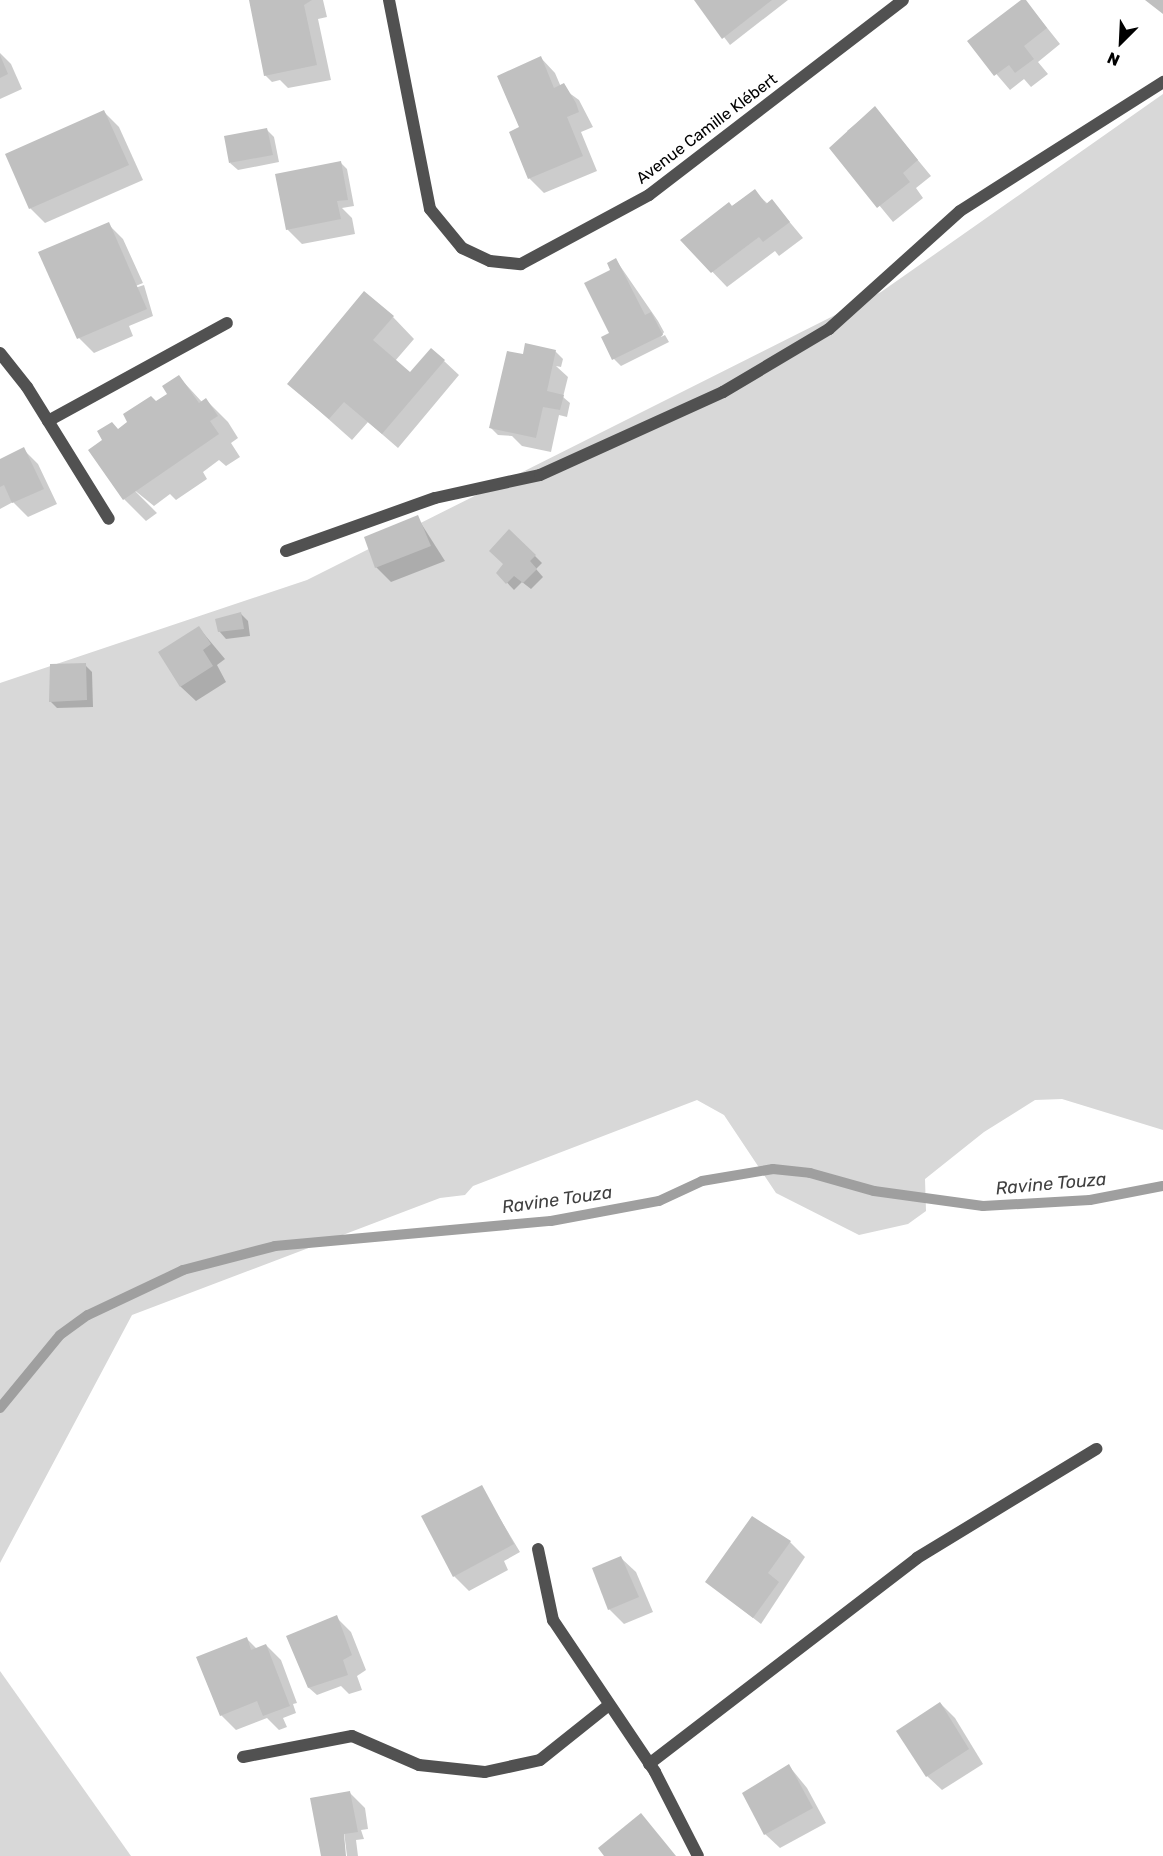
<!DOCTYPE html>
<html>
<head>
<meta charset="utf-8">
<style>
	body { margin:0 }
	#map { position:relative; width:1163px; height:1856px; overflow:hidden; background:#fff; font-family:Rubik,sans-serif }
	div>[style] { position:absolute }
	.green>* { inset:0; background:#d8d8d8 }
	.shadow>* { inset:0; background:#0003 }
	.stream>* { height:10px; margin:-5px; padding:0 5px; transform-origin:5px; border-radius:5px; background:#9f9f9f }
	.building>* { inset:0; background:#c0c0c0 }
	.service>* { height:12px; margin:-6px; padding:0 6px; transform-origin:6px; border-radius:6px; background:#515151 }
	.minor>* { height:12px; margin:-6px; padding:0 6px; transform-origin:6px; border-radius:6px; background:#515151 }
	span { translate:-50% -50%; white-space:nowrap; text-align:center; line-height:1.15; -webkit-text-stroke:4.5px #fff; paint-order:stroke }
	.street-label { font-size:16px; color:#000 }
	.water-label { font-size:18px; color:#404040; font-style:italic }
	.north { position:absolute; left:1091px; top:12px; width:60px; height:60px; -webkit-text-stroke:4px #fff; paint-order:stroke; rotate:204deg; font-size:16px; font-weight:700; line-height:24px; text-align:center; color:#000 }
	.north::after { content:''; display:block; margin:auto; width:21px; height:27px; background:#000; clip-path:polygon(50% 0,100% 100%,50% 72%,0 100%) }
</style>
</head>
<body>
<div id="map">
	<div class="green">
		<div style="clip-path:polygon(1163px 94px,1163px 1130px,1062px 1099px,1035px 1100px,984px 1132px,925px 1179px,926px 1211px,908px 1224px,859px 1235px,776px 1193px,724px 1115px,697px 1100px,473px 1186px,465px 1195px,440px 1198px,132px 1315px,0 1563px,0 683px,307px 580px,881px 292px)"></div>
		<div style="clip-path:polygon(0 1671px,131px 1856px,0 1856px)"></div>
	</div>
	<div class="shadow">
		<div style="clip-path:polygon(250px 0,323px 0,327px 17px,318px 19px,331px 80px,288px 88px,280px 80px,272px 82px,265px 75px)"></div>
		<div style="clip-path:polygon(696px 0,788px 0,730px 45px)"></div>
		<div style="clip-path:polygon(1025px 0,1060px 44px,1038px 62px,1048px 74px,1031px 87px,1024px 79px,1010px 90px,969px 42px)"></div>
		<div style="clip-path:polygon(0 53px,11px 64px,22px 89px,0 99px)"></div>
		<div style="clip-path:polygon(541px 58px,555px 73px,561px 87px,579px 100px,593px 127px,581px 132px,597px 171px,544px 193px,529px 178px,511px 133px,521px 128px)"></div>
		<div style="clip-path:polygon(875px 108px,931px 176px,916px 188px,923px 198px,893px 222px,832px 148px,854px 140px,847px 131px)"></div>
		<div style="clip-path:polygon(104px 112px,119px 127px,143px 180px,45px 223px,30px 208px)"></div>
		<div style="clip-path:polygon(267px 130px,274px 137px,279px 162px,238px 170px,230px 163px)"></div>
		<div style="clip-path:polygon(340px 162px,347px 169px,354px 206px,342px 208px,352px 218px,355px 234px,302px 244px,287px 229px)"></div>
		<div style="clip-path:polygon(754px 191px,768px 204px,772px 201px,803px 238px,779px 256px,775px 251px,727px 287px,682px 240px)"></div>
		<div style="clip-path:polygon(108px 224px,123px 239px,143px 283px,116px 294px,144px 285px,153px 316px,129px 326px,133px 336px,94px 353px,79px 338px)"></div>
		<div style="clip-path:polygon(616px 260px,658px 321px,664px 332px,661px 337px,665px 335px,669px 342px,621px 366px,614px 359px,611px 334px,612px 271px)"></div>
		<div style="clip-path:polygon(393px 317px,414px 339px,395px 361px,411px 374px,444px 361px,459px 375px,398px 448px,368px 422px,352px 440px,289px 384px)"></div>
		<div style="clip-path:polygon(555px 351px,563px 359px,561px 367px,556px 366px,568px 377px,563px 397px,570px 403px,567px 417px,559px 415px,551px 452px,522px 446px,512px 436px,498px 435px,491px 428px,524px 356px)"></div>
		<div style="clip-path:polygon(179px 377px,202px 402px,206px 400px,228px 422px,238px 438px,231px 443px,240px 457px,226px 466px,219px 460px,203px 472px,207px 479px,176px 500px,170px 494px,154px 506px,133px 489px,157px 513px,146px 521px,124px 499px,118px 430px,169px 394px)"></div>
		<div style="clip-path:polygon(23px 449px,38px 464px,57px 504px,28px 517px,13px 502px,0 509px,0 460px)"></div>
		<div style="clip-path:polygon(417px 517px,445px 561px,391px 582px,376px 567px)"></div>
		<div style="clip-path:polygon(510px 531px,542px 563px,536px 569px,543px 577px,531px 589px,522px 582px,514px 590px,498px 573px,504px 564px)"></div>
		<div style="clip-path:polygon(241px 614px,248px 621px,250px 636px,226px 639px,219px 631px)"></div>
		<div style="clip-path:polygon(199px 628px,225px 659px,217px 665px,226px 682px,196px 701px,181px 687px,160px 653px)"></div>
		<div style="clip-path:polygon(85px 665px,92px 672px,93px 707px,57px 708px,50px 701px)"></div>
		<div style="clip-path:polygon(481px 1487px,520px 1552px,504px 1561px,508px 1570px,469px 1591px,454px 1576px)"></div>
		<div style="clip-path:polygon(790px 1542px,805px 1557px,761px 1624px,707px 1582px)"></div>
		<div style="clip-path:polygon(621px 1558px,636px 1572px,653px 1612px,624px 1624px,609px 1609px)"></div>
		<div style="clip-path:polygon(336px 1617px,351px 1632px,366px 1670px,357px 1676px,362px 1690px,349px 1694px,341px 1686px,317px 1695px,309px 1688px,288px 1636px)"></div>
		<div style="clip-path:polygon(247px 1639px,257px 1649px,266px 1645px,281px 1660px,297px 1703px,293px 1704px,296px 1713px,283px 1718px,287px 1727px,279px 1730px,267px 1718px,236px 1730px,221px 1715px)"></div>
		<div style="clip-path:polygon(940px 1703px,955px 1718px,983px 1764px,942px 1790px,927px 1776px)"></div>
		<div style="clip-path:polygon(789px 1766px,807px 1788px,826px 1823px,780px 1848px,765px 1834px)"></div>
		<div style="clip-path:polygon(350px 1793px,365px 1808px,368px 1829px,361px 1830px,364px 1839px,356px 1840px,358px 1856px,347px 1856px,342px 1816px,344px 1856px,322px 1856px)"></div>
	</div>
	<div class="stream">
		<div style="left:0;top:1408px;width:94px;rotate:-50.6deg"></div>
		<div style="left:60px;top:1335px;width:34px;rotate:-36deg"></div>
		<div style="left:88px;top:1315px;width:105px;rotate:-25.3deg"></div>
		<div style="left:183px;top:1270px;width:95px;rotate:-14.6deg"></div>
		<div style="left:275px;top:1246px;width:277px;rotate:-5.2deg"></div>
		<div style="left:551px;top:1221px;width:110px;rotate:-10.5deg"></div>
		<div style="left:659px;top:1201px;width:47px;rotate:-24.9deg"></div>
		<div style="left:702px;top:1181px;width:72px;rotate:-9.6deg"></div>
		<div style="left:773px;top:1169px;width:37px;rotate:6deg"></div>
		<div style="left:810px;top:1173px;width:66px;rotate:15.7deg"></div>
		<div style="left:874px;top:1191px;width:110px;rotate:7.8deg"></div>
		<div style="left:983px;top:1206px;width:107px;rotate:-3.2deg"></div>
		<div style="left:1090px;top:1200px;width:74px;rotate:-10.9deg"></div>
	</div>
	<div class="building">
		<div style="clip-path:polygon(249px 0,312px 0,304px 5px,317px 65px,264px 76px)"></div>
		<div style="clip-path:polygon(694px 0,772px 0,722px 39px)"></div>
		<div style="clip-path:polygon(1021px 0,1026px 0,1047px 28px,1024px 46px,1034px 59px,1015px 73px,1009px 65px,994px 76px,967px 41px)"></div>
		<div style="clip-path:polygon(1145px 0,1163px 0,1163px 14px)"></div>
		<div style="clip-path:polygon(0 55px,8px 74px,0 78px)"></div>
		<div style="clip-path:polygon(541px 56px,554px 88px,564px 83px,576px 103px,579px 112px,567px 117px,583px 156px,528px 179px,509px 132px,519px 127px,497px 76px)"></div>
		<div style="clip-path:polygon(875px 106px,918px 160px,903px 173px,910px 182px,877px 208px,829px 148px)"></div>
		<div style="clip-path:polygon(104px 110px,129px 165px,29px 209px,5px 154px)"></div>
		<div style="clip-path:polygon(267px 128px,273px 155px,229px 163px,224px 136px)"></div>
		<div style="clip-path:polygon(341px 161px,348px 200px,337px 201px,341px 219px,286px 230px,275px 174px)"></div>
		<div style="clip-path:polygon(755px 189px,766px 204px,772px 199px,790px 222px,763px 242px,759px 237px,711px 273px,680px 240px,729px 202px,732px 206px)"></div>
		<div style="clip-path:polygon(109px 222px,147px 309px,77px 339px,38px 252px)"></div>
		<div style="clip-path:polygon(616px 258px,645px 315px,651px 312px,663px 335px,612px 360px,601px 337px,609px 333px,584px 283px,610px 270px,607px 263px)"></div>
		<div style="clip-path:polygon(364px 291px,394px 316px,373px 340px,410px 372px,431px 348px,445px 360px,382px 434px,344px 402px,329px 419px,287px 384px)"></div>
		<div style="clip-path:polygon(525px 343px,556px 350px,547px 391px,564px 395px,560px 410px,543px 407px,536px 438px,489px 428px,507px 351px,523px 354px)"></div>
		<div style="clip-path:polygon(179px 375px,199px 403px,206px 398px,218px 416px,210px 421px,219px 434px,123px 500px,88px 450px,102px 440px,97px 431px,112px 422px,118px 429px,127px 422px,123px 414px,151px 396px,156px 401px,167px 394px,162px 386px)"></div>
		<div style="clip-path:polygon(24px 447px,44px 489px,12px 503px,4px 485px,0 487px,0 459px)"></div>
		<div style="clip-path:polygon(418px 515px,431px 546px,375px 568px,364px 537px)"></div>
		<div style="clip-path:polygon(509px 529px,536px 555px,530px 561px,537px 569px,523px 583px,514px 576px,506px 584px,496px 573px,503px 564px,489px 551px)"></div>
		<div style="clip-path:polygon(241px 612px,244px 629px,218px 632px,215px 619px)"></div>
		<div style="clip-path:polygon(199px 626px,211px 644px,203px 650px,213px 666px,180px 687px,158px 652px)"></div>
		<div style="clip-path:polygon(86px 663px,87px 700px,49px 702px,50px 664px)"></div>
		<div style="clip-path:polygon(482px 1485px,514px 1544px,453px 1577px,421px 1516px)"></div>
		<div style="clip-path:polygon(752px 1516px,791px 1541px,768px 1573px,779px 1582px,753px 1618px,705px 1582px)"></div>
		<div style="clip-path:polygon(621px 1556px,639px 1597px,608px 1610px,592px 1568px)"></div>
		<div style="clip-path:polygon(337px 1615px,352px 1655px,343px 1660px,348px 1675px,308px 1688px,286px 1636px)"></div>
		<div style="clip-path:polygon(247px 1637px,251px 1650px,266px 1644px,290px 1706px,263px 1716px,257px 1701px,220px 1716px,196px 1657px)"></div>
		<div style="clip-path:polygon(940px 1702px,969px 1749px,926px 1777px,896px 1731px)"></div>
		<div style="clip-path:polygon(789px 1764px,813px 1808px,764px 1835px,742px 1793px)"></div>
		<div style="clip-path:polygon(350px 1791px,358px 1832px,344px 1834px,346px 1856px,321px 1856px,310px 1798px)"></div>
		<div style="clip-path:polygon(641px 1813px,676px 1856px,604px 1856px,598px 1848px)"></div>
	</div>
	<div class="service">
		<div style="left:48px;top:421px;width:204px;rotate:-28.7deg"></div>
	</div>
	<div class="minor">
		<div style="left:389px;top:0;width:213px;rotate:78.9deg"></div>
		<div style="left:430px;top:209px;width:50px;rotate:50.6deg"></div>
		<div style="left:462px;top:248px;width:31px;rotate:25deg"></div>
		<div style="left:490px;top:261px;width:31px;rotate:6deg"></div>
		<div style="left:521px;top:264px;width:145px;rotate:-28.3deg"></div>
		<div style="left:649px;top:195px;width:320px;rotate:-37.5deg"></div>
		<div style="left:0;top:353px;width:43px;rotate:51.5deg"></div>
		<div style="left:27px;top:387px;width:155px;rotate:58.2deg"></div>
		<div style="left:286px;top:551px;width:158px;rotate:-19.6deg"></div>
		<div style="left:435px;top:498px;width:107px;rotate:-12.4deg"></div>
		<div style="left:540px;top:475px;width:201px;rotate:-24.4deg"></div>
		<div style="left:723px;top:392px;width:123px;rotate:-30.7deg"></div>
		<div style="left:829px;top:329px;width:176px;rotate:-42deg"></div>
		<div style="left:960px;top:211px;width:241px;rotate:-32.4deg"></div>
		<div style="left:538px;top:1549px;width:73px;rotate:78.1deg"></div>
		<div style="left:553px;top:1620px;width:183px;rotate:56.1deg"></div>
		<div style="left:655px;top:1772px;width:94px;rotate:62.9deg"></div>
		<div style="left:243px;top:1757px;width:111px;rotate:-10.9deg"></div>
		<div style="left:352px;top:1736px;width:73px;rotate:23.4deg"></div>
		<div style="left:419px;top:1765px;width:66px;rotate:6.1deg"></div>
		<div style="left:485px;top:1772px;width:56px;rotate:-12.3deg"></div>
		<div style="left:540px;top:1760px;width:88px;rotate:-38.6deg"></div>
		<div style="left:649px;top:1764px;width:338px;rotate:-37.5deg"></div>
		<div style="left:917px;top:1558px;width:210px;rotate:-31.3deg"></div>
	</div>
	<div class="street-label">
		<span style="left:707px;top:129px;rotate:-37deg">Avenue Camille Klébert</span>
	</div>
	<div class="water-label">
		<span style="left:1051px;top:1184px;rotate:-5deg">Ravine Touza</span>
		<span style="left:557px;top:1200px;rotate:-8deg">Ravine Touza</span>
	</div>
	<div class="north">N</div>
</div>
</body>
</html>
